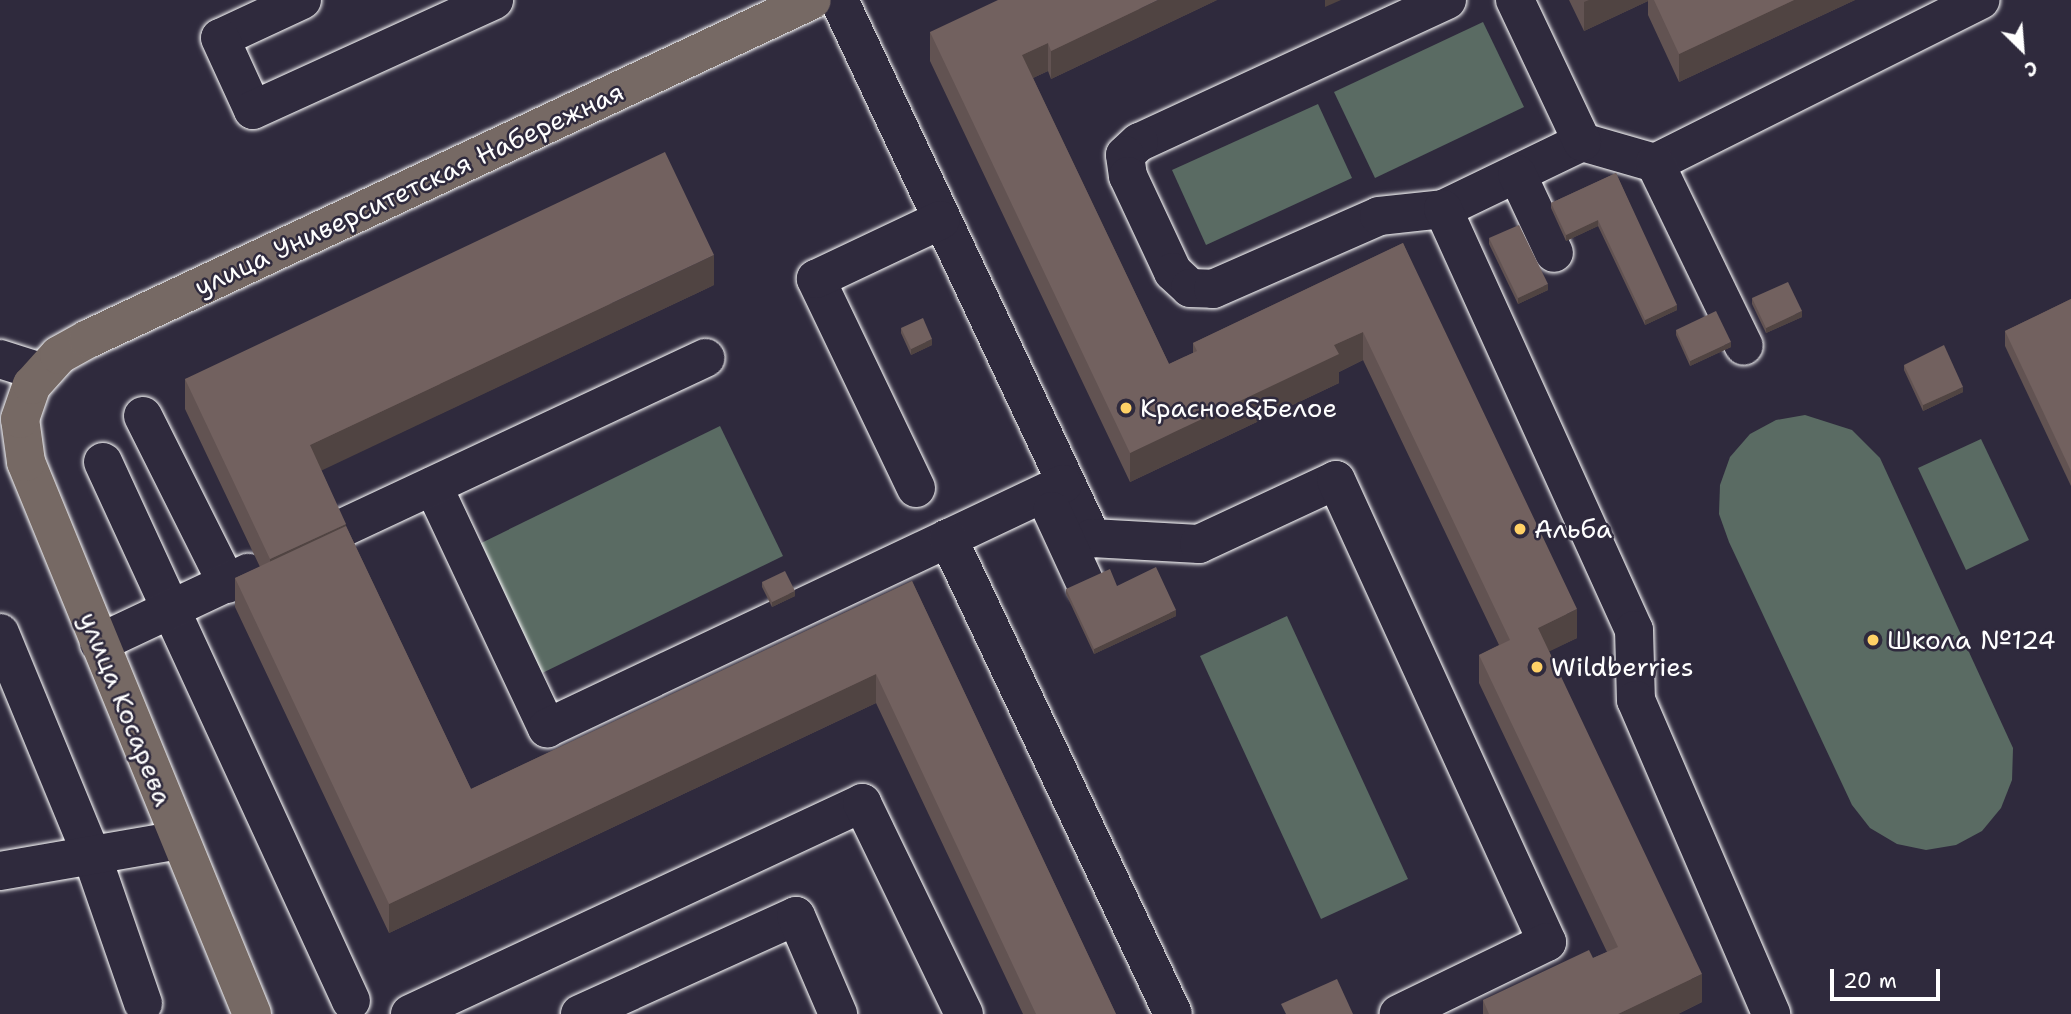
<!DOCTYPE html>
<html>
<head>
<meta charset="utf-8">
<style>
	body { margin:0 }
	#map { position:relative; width:2071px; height:1014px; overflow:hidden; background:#2f2a3d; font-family:"Shantell Sans",sans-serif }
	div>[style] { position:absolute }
	.green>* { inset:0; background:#5a6b63 }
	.roads { filter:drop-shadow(0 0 2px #fff) drop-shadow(0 0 2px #fff) }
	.minor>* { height:38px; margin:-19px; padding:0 19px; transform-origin:19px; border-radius:19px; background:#2f2a3d }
	.major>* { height:38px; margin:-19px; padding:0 19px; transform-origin:19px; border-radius:19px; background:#766964 }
	.wall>* { inset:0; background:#625352 }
	.shaded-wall>* { inset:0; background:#504442 }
	.building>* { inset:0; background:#72615f }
	.dots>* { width:19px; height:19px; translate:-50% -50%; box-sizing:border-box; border:4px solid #2f2a3d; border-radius:50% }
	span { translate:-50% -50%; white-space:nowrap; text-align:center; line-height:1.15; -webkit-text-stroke:5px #2f2a3d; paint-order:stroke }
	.street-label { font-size:26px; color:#fff }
	.poi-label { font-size:26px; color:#fff }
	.left { translate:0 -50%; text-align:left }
	.north { position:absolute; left:1987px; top:14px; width:70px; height:70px; -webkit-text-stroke:5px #2f2a3d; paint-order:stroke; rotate:155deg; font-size:19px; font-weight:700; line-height:28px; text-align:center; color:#fff }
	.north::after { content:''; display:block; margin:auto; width:24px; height:32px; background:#fff; clip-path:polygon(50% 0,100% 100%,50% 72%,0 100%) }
	.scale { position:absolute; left:1830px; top:969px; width:110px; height:32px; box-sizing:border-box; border:4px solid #fff; border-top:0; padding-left:9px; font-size:21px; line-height:24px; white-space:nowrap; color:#fff; -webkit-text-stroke:5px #2f2a3d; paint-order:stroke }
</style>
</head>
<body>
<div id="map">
	<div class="green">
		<div style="clip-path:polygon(1483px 22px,1524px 107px,1375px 178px,1334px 92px)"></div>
		<div style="clip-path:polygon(1318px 104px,1352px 178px,1206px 245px,1172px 170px)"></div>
		<div style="clip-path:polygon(1805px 415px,1852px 430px,1880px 458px,2013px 748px,2012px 780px,2001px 808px,1982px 831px,1956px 845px,1926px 850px,1897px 844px,1870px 828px,1852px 805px,1729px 542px,1719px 514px,1720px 485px,1730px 457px,1750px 434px,1776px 420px)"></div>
		<div style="clip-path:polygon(720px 426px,783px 556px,534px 677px,471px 548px)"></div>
		<div style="clip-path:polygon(1981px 439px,2029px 540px,1966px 570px,1918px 468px)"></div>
		<div style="clip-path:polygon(1287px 616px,1408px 879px,1321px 919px,1200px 656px)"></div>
	</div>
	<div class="roads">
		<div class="minor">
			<div style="left:302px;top:0;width:90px;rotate:155.1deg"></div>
			<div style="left:220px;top:38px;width:79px;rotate:65.4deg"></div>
			<div style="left:253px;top:110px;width:265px;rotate:-24.5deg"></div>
			<div style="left:839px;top:0;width:595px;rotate:64.81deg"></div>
			<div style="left:1092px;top:538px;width:107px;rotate:3.2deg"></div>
			<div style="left:1199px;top:544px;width:151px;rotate:-25deg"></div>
			<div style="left:1336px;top:480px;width:508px;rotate:65.45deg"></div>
			<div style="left:1547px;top:942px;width:165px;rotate:154.1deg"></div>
			<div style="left:1447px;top:0;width:339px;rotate:155.2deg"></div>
			<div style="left:1139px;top:142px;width:19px;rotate:137deg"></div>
			<div style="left:1125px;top:155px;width:21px;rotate:82deg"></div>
			<div style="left:1128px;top:176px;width:106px;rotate:64.9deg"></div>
			<div style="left:1173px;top:272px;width:23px;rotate:43deg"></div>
			<div style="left:1190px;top:288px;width:23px;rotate:2deg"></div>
			<div style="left:1213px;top:289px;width:181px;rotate:-23.7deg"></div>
			<div style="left:1379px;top:216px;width:64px;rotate:-6.2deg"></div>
			<div style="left:1443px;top:209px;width:154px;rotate:-25.7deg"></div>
			<div style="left:1582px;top:142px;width:76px;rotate:16deg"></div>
			<div style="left:1655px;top:163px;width:364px;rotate:-26.6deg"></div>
			<div style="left:1515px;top:0;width:157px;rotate:64.7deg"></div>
			<div style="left:1655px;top:163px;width:203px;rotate:64.1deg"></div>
			<div style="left:1517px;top:174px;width:87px;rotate:64.9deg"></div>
			<div style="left:1443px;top:209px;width:462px;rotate:65.6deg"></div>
			<div style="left:1634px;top:630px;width:70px;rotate:88.4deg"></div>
			<div style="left:1636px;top:700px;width:342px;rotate:66.7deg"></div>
			<div style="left:0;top:359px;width:43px;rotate:17.6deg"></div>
			<div style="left:143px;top:416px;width:188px;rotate:63.4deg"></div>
			<div style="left:103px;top:462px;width:593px;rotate:65.29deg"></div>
			<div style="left:433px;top:486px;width:268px;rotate:64.8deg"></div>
			<div style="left:547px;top:728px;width:571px;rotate:-25.31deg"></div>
			<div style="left:916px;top:488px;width:232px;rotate:-115.6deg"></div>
			<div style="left:816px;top:279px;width:138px;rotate:-25.3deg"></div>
			<div style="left:1052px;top:511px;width:81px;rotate:65.3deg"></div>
			<div style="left:336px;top:531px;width:408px;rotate:-25.1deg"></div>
			<div style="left:948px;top:538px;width:526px;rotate:64.7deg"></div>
			<div style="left:0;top:633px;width:241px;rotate:67.6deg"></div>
			<div style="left:92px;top:856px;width:156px;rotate:70.9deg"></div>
			<div style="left:99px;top:643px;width:165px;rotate:-25.2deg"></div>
			<div style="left:0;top:871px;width:182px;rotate:-9.8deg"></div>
			<div style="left:410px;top:1014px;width:499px;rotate:-25deg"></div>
			<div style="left:862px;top:803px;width:234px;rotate:64.2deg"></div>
			<div style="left:580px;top:1014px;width:237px;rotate:-24.4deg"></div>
			<div style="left:796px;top:916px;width:107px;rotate:66.8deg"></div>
		</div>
		<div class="major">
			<div style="left:252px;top:1014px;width:596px;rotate:-112.27deg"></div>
			<div style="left:26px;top:462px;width:43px;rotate:-97.9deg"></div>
			<div style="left:20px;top:419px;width:36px;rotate:-71deg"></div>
			<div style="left:32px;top:385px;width:40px;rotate:-48deg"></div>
			<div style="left:59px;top:355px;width:33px;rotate:-29deg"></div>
			<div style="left:88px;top:339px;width:799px;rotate:-25.09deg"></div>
		</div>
	</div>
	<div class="wall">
		<div style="clip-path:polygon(1217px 0,1051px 79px,1048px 71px,1033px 78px,1169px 364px,1193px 353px,1193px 343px,1403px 243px,1577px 638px,1549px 651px,1702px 1002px,1678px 1014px,1483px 1014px,1483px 1000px,1593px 958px,1607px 952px,1479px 683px,1479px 655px,1499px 645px,1363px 360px,1339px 372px,1339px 383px,1130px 482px,930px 61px,930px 32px)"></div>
		<div style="clip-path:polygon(1569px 0,1855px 0,1679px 82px,1648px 15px,1648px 1px,1584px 31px)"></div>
		<div style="clip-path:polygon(1616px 173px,1677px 310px,1645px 325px,1598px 226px,1566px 241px,1551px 208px,1551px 203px)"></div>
		<div style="clip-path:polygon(1489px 238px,1548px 290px,1518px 304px,1489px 244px)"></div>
		<div style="clip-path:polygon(714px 285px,321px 470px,346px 526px,471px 789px,912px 581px,1116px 1014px,1023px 1014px,876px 703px,389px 933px,235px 607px,235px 578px,260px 567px,185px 409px,185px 379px)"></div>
		<div style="clip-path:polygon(1752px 298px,1802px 317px,1766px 333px,1752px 304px)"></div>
		<div style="clip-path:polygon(2071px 299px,2071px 486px,2005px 346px,2005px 331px)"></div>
		<div style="clip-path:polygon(901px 328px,932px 345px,911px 355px,901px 333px)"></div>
		<div style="clip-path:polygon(1676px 330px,1731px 347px,1690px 366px,1676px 335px)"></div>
		<div style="clip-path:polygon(1904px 365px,1963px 392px,1923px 411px,1904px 370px)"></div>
		<div style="clip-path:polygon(762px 582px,795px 596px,772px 607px,762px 587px)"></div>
		<div style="clip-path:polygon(1117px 586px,1176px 616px,1094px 654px,1066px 594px,1066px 589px)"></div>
	</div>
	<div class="shaded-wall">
		<div style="clip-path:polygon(1158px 0,1217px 0,1051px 79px,1051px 51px)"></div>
		<div style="clip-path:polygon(1325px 0,1341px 0,1325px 7px)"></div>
		<div style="clip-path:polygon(1589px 0,1648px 0,1648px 1px,1584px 31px,1584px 2px)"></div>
		<div style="clip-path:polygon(1794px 0,1855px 0,1679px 82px,1679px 54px)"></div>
		<div style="clip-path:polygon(1048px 43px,1048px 71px,1022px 83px,1022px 55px)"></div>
		<div style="clip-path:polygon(1598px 220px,1598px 226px,1566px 241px,1566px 235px)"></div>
		<div style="clip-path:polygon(714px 255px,714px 285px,310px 476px,310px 445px)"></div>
		<div style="clip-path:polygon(1548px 284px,1548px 290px,1518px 304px,1518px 298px)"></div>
		<div style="clip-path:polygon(1677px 305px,1677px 310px,1645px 325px,1645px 320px)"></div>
		<div style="clip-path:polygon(1802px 311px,1802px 317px,1766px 333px,1766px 328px)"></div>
		<div style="clip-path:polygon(1363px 332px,1363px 360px,1339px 372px,1339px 383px,1130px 482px,1130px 453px,1334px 345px)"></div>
		<div style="clip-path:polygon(932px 339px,932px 345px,911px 355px,911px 349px)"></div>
		<div style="clip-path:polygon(1731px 342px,1731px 347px,1690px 366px,1690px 361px)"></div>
		<div style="clip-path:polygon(1963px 387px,1963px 392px,1923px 411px,1923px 405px)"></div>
		<div style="clip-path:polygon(346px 524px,346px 554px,270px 590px,270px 559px)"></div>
		<div style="clip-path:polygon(795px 591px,795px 596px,772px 607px,772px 602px)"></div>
		<div style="clip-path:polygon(1577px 609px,1577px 638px,1538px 657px,1538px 628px)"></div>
		<div style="clip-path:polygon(1176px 610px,1176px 616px,1094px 654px,1094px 649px)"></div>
		<div style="clip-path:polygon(876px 674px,876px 703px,389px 933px,389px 904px)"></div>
		<div style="clip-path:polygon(1702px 974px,1702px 1002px,1678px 1014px,1618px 1014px)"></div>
	</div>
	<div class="building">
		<div style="clip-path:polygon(998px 0,1158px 0,1051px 51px,1048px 43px,1022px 55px,1169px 364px,1197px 351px,1193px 343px,1403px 243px,1577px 609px,1538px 628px,1702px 974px,1618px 1014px,1489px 1014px,1483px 1000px,1589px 950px,1593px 958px,1618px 947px,1479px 655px,1510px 640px,1363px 332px,1334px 345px,1339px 354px,1130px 453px,930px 32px)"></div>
		<div style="clip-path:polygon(1654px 0,1794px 0,1679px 54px)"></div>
		<div style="clip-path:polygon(665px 152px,714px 255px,310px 445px,346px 524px,270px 559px,185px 379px)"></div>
		<div style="clip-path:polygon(1616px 173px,1677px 305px,1645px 320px,1598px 220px,1566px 235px,1551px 203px)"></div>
		<div style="clip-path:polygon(1519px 225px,1548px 284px,1518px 298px,1489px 238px)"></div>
		<div style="clip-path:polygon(1788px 282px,1802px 311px,1766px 328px,1752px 298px)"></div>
		<div style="clip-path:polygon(2071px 299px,2071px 471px,2005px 331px)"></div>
		<div style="clip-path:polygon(1716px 311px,1731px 342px,1690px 361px,1676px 330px)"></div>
		<div style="clip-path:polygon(923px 318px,932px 339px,911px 349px,901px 328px)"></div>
		<div style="clip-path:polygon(1944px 345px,1963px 387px,1923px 405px,1904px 365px)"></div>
		<div style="clip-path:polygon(346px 526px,471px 789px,912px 581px,1116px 1014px,1036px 1014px,876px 674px,389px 904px,235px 578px)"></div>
		<div style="clip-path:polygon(1156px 567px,1176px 610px,1094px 649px,1066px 589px,1110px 569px,1117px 586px)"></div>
		<div style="clip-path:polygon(785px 571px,795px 591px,772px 602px,762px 582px)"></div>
		<div style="clip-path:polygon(1337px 979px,1353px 1014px,1286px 1014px,1281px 1004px)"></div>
	</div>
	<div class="dots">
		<div style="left:1126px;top:408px;background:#ffd166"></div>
		<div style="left:1520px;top:529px;background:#ffd166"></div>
		<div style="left:1873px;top:640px;background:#ffd166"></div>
		<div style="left:1537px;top:667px;background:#ffd166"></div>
	</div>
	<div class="street-label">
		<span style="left:409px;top:189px;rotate:-25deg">улица Университетская Набережная</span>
		<span style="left:126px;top:709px;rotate:68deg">улица Косарева</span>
	</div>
	<div class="poi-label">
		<span class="left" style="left:1140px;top:408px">Красное&amp;Белое</span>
		<span class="left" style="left:1534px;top:529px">Альба</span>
		<span class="left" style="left:1887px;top:640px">Школа №124</span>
		<span class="left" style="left:1551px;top:667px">Wildberries</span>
	</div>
	<div class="north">С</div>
	<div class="scale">20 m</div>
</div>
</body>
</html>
